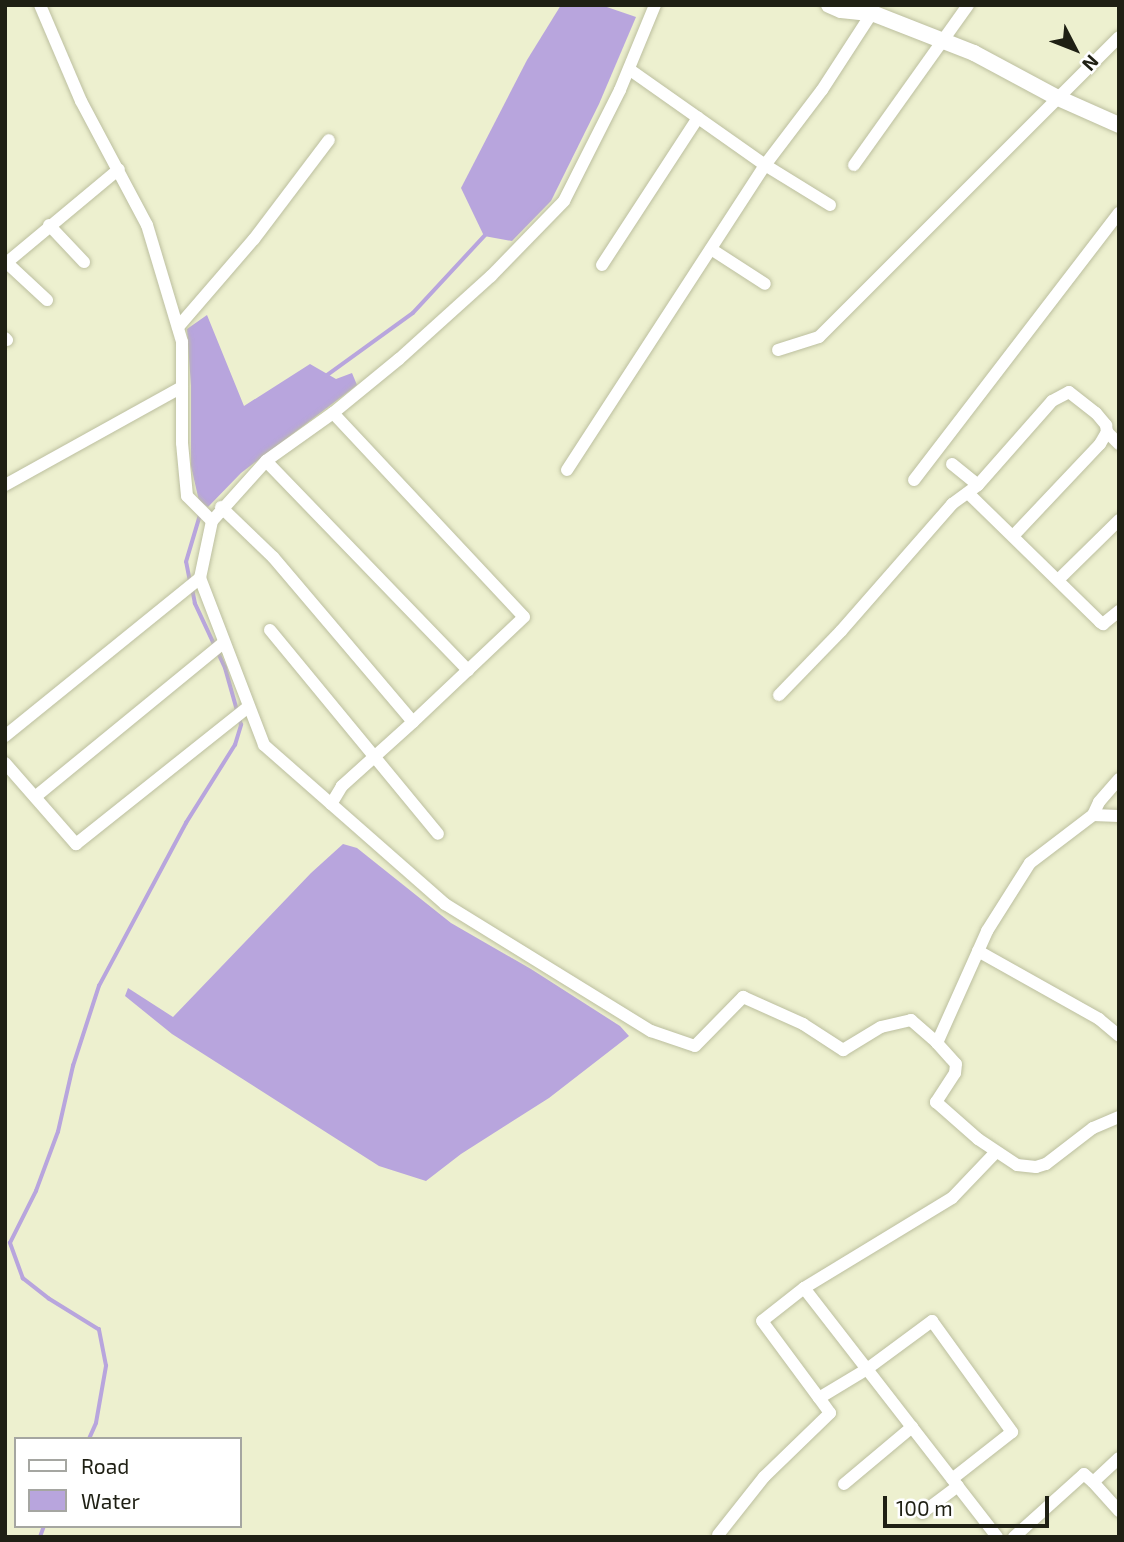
<!DOCTYPE html>
<html>
<head>
<meta charset="utf-8">
<style>
	body { margin:0 }
	#map { position:relative; width:1124px; height:1542px; overflow:hidden; background:#edf0cf; font-family:"Exo 2",sans-serif }
	div>[style] { position:absolute }
	.water>* { inset:0; background:#b8a5dd }
	.stream>* { height:3.5px; margin:-1.75px; padding:0 1.75px; transform-origin:1.75px; border-radius:1.75px; background:#b8a5dd }
	.roads { filter:drop-shadow(0 0 2px #bcbf9f) drop-shadow(0 0 2px #bcbf9f) }
	.minor>* { height:12px; margin:-6px; padding:0 6px; transform-origin:6px; border-radius:6px; background:#fff }
	.tertiary>* { height:16px; margin:-8px; padding:0 8px; transform-origin:8px; border-radius:8px; background:#fff }
	span { translate:-50% -50%; white-space:nowrap; text-align:center; line-height:1.15; -webkit-text-stroke:6px #fff; paint-order:stroke }
	.frame { position:absolute; inset:0; border:7px solid #1f2014; pointer-events:none }
	.legend { position:absolute; left:14px; top:1437px; width:228px; height:91px; box-sizing:border-box; background:#fff; border:2px solid #a5a6a1; margin:0; padding:9px 12px; list-style:none; font-size:21px; color:#1f2014 }
	.legend li { display:flex; align-items:center; gap:14px; height:35px }
	.legend b { width:35px; border:2px solid #a5a6a1 }
	.north { position:absolute; left:1040px; top:14px; width:70px; height:70px; -webkit-text-stroke:5px #fff; paint-order:stroke; rotate:132deg; font-size:19px; font-weight:700; line-height:28px; text-align:center; color:#1f2014 }
	.north::after { content:''; display:block; margin:auto; width:24px; height:32px; background:#1f2014; clip-path:polygon(50% 0,100% 100%,50% 72%,0 100%) }
	.scale { position:absolute; left:883px; top:1496px; width:166px; height:32px; box-sizing:border-box; border:4px solid #1f2014; border-top:0; padding-left:9px; font-size:21px; line-height:24px; white-space:nowrap; color:#1f2014; -webkit-text-stroke:5px #fff; paint-order:stroke }
</style>
</head>
<body>
<div id="map">
	<div class="water">
		<div style="clip-path:polygon(561px 5px,601px 5px,636px 17px,599px 104px,551px 201px,512px 241px,484px 236px,461px 188px,527px 60px)"></div>
		<div style="clip-path:polygon(207px 315px,244px 406px,310px 364px,336px 379px,352px 373px,357px 385px,241px 473px,208px 507px,199px 501px,191px 466px,191px 386px,187px 329px)"></div>
		<div style="clip-path:polygon(343px 844px,357px 848px,451px 923px,531px 969px,620px 1026px,629px 1036px,549px 1098px,461px 1154px,426px 1181px,379px 1166px,172px 1034px,125px 996px,128px 988px,173px 1017px,311px 873px)"></div>
	</div>
	<div class="stream">
		<div style="left:326px;top:376px;width:107px;rotate:-35.9deg"></div>
		<div style="left:413px;top:313px;width:109px;rotate:-47.2deg"></div>
		<div style="left:190px;top:582px;width:20px;rotate:-101deg"></div>
		<div style="left:186px;top:562px;width:49px;rotate:-73.4deg"></div>
		<div style="left:89px;top:1439px;width:17px;rotate:-66deg"></div>
		<div style="left:96px;top:1423px;width:58px;rotate:-80deg"></div>
		<div style="left:106px;top:1366px;width:37px;rotate:-101deg"></div>
		<div style="left:99px;top:1330px;width:59px;rotate:-148.2deg"></div>
		<div style="left:49px;top:1299px;width:33px;rotate:-142deg"></div>
		<div style="left:23px;top:1279px;width:38px;rotate:-110deg"></div>
		<div style="left:10px;top:1243px;width:58px;rotate:-63.4deg"></div>
		<div style="left:36px;top:1191px;width:63px;rotate:-69.6deg"></div>
		<div style="left:58px;top:1132px;width:68px;rotate:-77.2deg"></div>
		<div style="left:73px;top:1066px;width:84px;rotate:-72deg"></div>
		<div style="left:99px;top:986px;width:185px;rotate:-61.9deg"></div>
		<div style="left:186px;top:823px;width:92px;rotate:-57.9deg"></div>
		<div style="left:235px;top:745px;width:21px;rotate:-73deg"></div>
		<div style="left:241px;top:725px;width:59px;rotate:-105.7deg"></div>
		<div style="left:225px;top:668px;width:71px;rotate:-115.1deg"></div>
		<div style="left:195px;top:604px;width:15px;rotate:-101deg"></div>
		<div style="left:40px;top:1537px;width:12px;rotate:-70deg"></div>
	</div>
	<div class="roads">
		<div class="minor">
			<div style="left:40px;top:5px;width:104px;rotate:66.9deg"></div>
			<div style="left:81px;top:101px;width:140px;rotate:62deg"></div>
			<div style="left:147px;top:225px;width:122px;rotate:73.3deg"></div>
			<div style="left:182px;top:342px;width:101px;rotate:90deg"></div>
			<div style="left:182px;top:443px;width:53px;rotate:84.6deg"></div>
			<div style="left:187px;top:496px;width:35px;rotate:45deg"></div>
			<div style="left:655px;top:5px;width:92px;rotate:112.4deg"></div>
			<div style="left:620px;top:90px;width:124px;rotate:116.8deg"></div>
			<div style="left:564px;top:201px;width:105px;rotate:134.2deg"></div>
			<div style="left:491px;top:276px;width:124px;rotate:137.9deg"></div>
			<div style="left:399px;top:359px;width:85px;rotate:140.7deg"></div>
			<div style="left:333px;top:413px;width:82px;rotate:144.4deg"></div>
			<div style="left:266px;top:461px;width:81px;rotate:132deg"></div>
			<div style="left:212px;top:521px;width:58px;rotate:101.9deg"></div>
			<div style="left:200px;top:578px;width:179px;rotate:69deg"></div>
			<div style="left:264px;top:745px;width:241px;rotate:41.3deg"></div>
			<div style="left:445px;top:904px;width:242px;rotate:31.7deg"></div>
			<div style="left:651px;top:1031px;width:46px;rotate:18.8deg"></div>
			<div style="left:695px;top:1046px;width:69px;rotate:-45.6deg"></div>
			<div style="left:743px;top:997px;width:66px;rotate:24.2deg"></div>
			<div style="left:803px;top:1024px;width:48px;rotate:33deg"></div>
			<div style="left:843px;top:1050px;width:44px;rotate:-31.2deg"></div>
			<div style="left:881px;top:1027px;width:31px;rotate:-13deg"></div>
			<div style="left:911px;top:1020px;width:35px;rotate:41deg"></div>
			<div style="left:937px;top:1043px;width:123px;rotate:-65.9deg"></div>
			<div style="left:987px;top:931px;width:80px;rotate:-57.7deg"></div>
			<div style="left:1030px;top:863px;width:79px;rotate:-37.3deg"></div>
			<div style="left:1093px;top:815px;width:26px;rotate:2deg"></div>
			<div style="left:854px;top:165px;width:196px;rotate:-54.5deg"></div>
			<div style="left:830px;top:205px;width:76px;rotate:-148.4deg"></div>
			<div style="left:765px;top:165px;width:94px;rotate:-52.8deg"></div>
			<div style="left:822px;top:90px;width:92px;rotate:-57deg"></div>
			<div style="left:49px;top:225px;width:51px;rotate:46.6deg"></div>
			<div style="left:711px;top:249px;width:64px;rotate:32.9deg"></div>
			<div style="left:6px;top:262px;width:56px;rotate:42.8deg"></div>
			<div style="left:5px;top:264px;width:148px;rotate:-39.8deg"></div>
			<div style="left:602px;top:265px;width:176px;rotate:-56.9deg"></div>
			<div style="left:178px;top:327px;width:116px;rotate:-49.2deg"></div>
			<div style="left:254px;top:239px;width:124px;rotate:-52.9deg"></div>
			<div style="left:5px;top:338px;width:3px;rotate:45deg"></div>
			<div style="left:778px;top:350px;width:43px;rotate:-17.6deg"></div>
			<div style="left:819px;top:337px;width:424px;rotate:-45deg"></div>
			<div style="left:333px;top:413px;width:279px;rotate:46.9deg"></div>
			<div style="left:524px;top:617px;width:153px;rotate:136.6deg"></div>
			<div style="left:1107px;top:432px;width:17px;rotate:45deg"></div>
			<div style="left:266px;top:461px;width:291px;rotate:46deg"></div>
			<div style="left:952px;top:464px;width:33px;rotate:39deg"></div>
			<div style="left:567px;top:470px;width:364px;rotate:-57deg"></div>
			<div style="left:765px;top:165px;width:166px;rotate:-144.8deg"></div>
			<div style="left:914px;top:480px;width:337px;rotate:-52.5deg"></div>
			<div style="left:5px;top:485px;width:202px;rotate:-29deg"></div>
			<div style="left:968px;top:493px;width:185px;rotate:44.3deg"></div>
			<div style="left:1100px;top:622px;width:4px;rotate:34deg"></div>
			<div style="left:1103px;top:624px;width:21px;rotate:-39deg"></div>
			<div style="left:221px;top:507px;width:72px;rotate:43.9deg"></div>
			<div style="left:273px;top:557px;width:216px;rotate:49.7deg"></div>
			<div style="left:413px;top:722px;width:96px;rotate:138deg"></div>
			<div style="left:342px;top:786px;width:21px;rotate:121deg"></div>
			<div style="left:1058px;top:580px;width:86px;rotate:-44.5deg"></div>
			<div style="left:270px;top:630px;width:264px;rotate:50.5deg"></div>
			<div style="left:779px;top:695px;width:89px;rotate:-45.9deg"></div>
			<div style="left:841px;top:631px;width:169px;rotate:-48.8deg"></div>
			<div style="left:952px;top:504px;width:32px;rotate:-36deg"></div>
			<div style="left:978px;top:485px;width:112px;rotate:-48.6deg"></div>
			<div style="left:1052px;top:401px;width:19px;rotate:-28deg"></div>
			<div style="left:1069px;top:392px;width:34px;rotate:38deg"></div>
			<div style="left:1096px;top:413px;width:16px;rotate:50deg"></div>
			<div style="left:1106px;top:425px;width:7px;rotate:82deg"></div>
			<div style="left:1107px;top:432px;width:14px;rotate:120deg"></div>
			<div style="left:1100px;top:444px;width:125px;rotate:133.4deg"></div>
			<div style="left:5px;top:736px;width:251px;rotate:-39deg"></div>
			<div style="left:5px;top:763px;width:108px;rotate:48.8deg"></div>
			<div style="left:76px;top:844px;width:220px;rotate:-38.5deg"></div>
			<div style="left:35px;top:797px;width:243px;rotate:-39.3deg"></div>
			<div style="left:1093px;top:815px;width:14px;rotate:-65deg"></div>
			<div style="left:1099px;top:802px;width:30px;rotate:-49deg"></div>
			<div style="left:978px;top:951px;width:139px;rotate:29.3deg"></div>
			<div style="left:1099px;top:1019px;width:26px;rotate:40deg"></div>
			<div style="left:937px;top:1043px;width:28px;rotate:48deg"></div>
			<div style="left:956px;top:1064px;width:9px;rotate:96deg"></div>
			<div style="left:955px;top:1073px;width:35px;rotate:123deg"></div>
			<div style="left:936px;top:1102px;width:56px;rotate:41.4deg"></div>
			<div style="left:978px;top:1139px;width:47px;rotate:33.7deg"></div>
			<div style="left:1017px;top:1165px;width:19px;rotate:6deg"></div>
			<div style="left:1036px;top:1167px;width:10px;rotate:-17deg"></div>
			<div style="left:1046px;top:1164px;width:59px;rotate:-37.5deg"></div>
			<div style="left:1093px;top:1128px;width:28px;rotate:-23deg"></div>
			<div style="left:995px;top:1153px;width:62px;rotate:133.7deg"></div>
			<div style="left:952px;top:1198px;width:173px;rotate:148.7deg"></div>
			<div style="left:804px;top:1288px;width:315px;rotate:52.2deg"></div>
			<div style="left:804px;top:1288px;width:53px;rotate:141.8deg"></div>
			<div style="left:762px;top:1321px;width:96px;rotate:53.5deg"></div>
			<div style="left:819px;top:1398px;width:56px;rotate:-31.1deg"></div>
			<div style="left:867px;top:1369px;width:81px;rotate:-36.4deg"></div>
			<div style="left:932px;top:1321px;width:137px;rotate:54.2deg"></div>
			<div style="left:1012px;top:1432px;width:76px;rotate:141.9deg"></div>
			<div style="left:1119px;top:1458px;width:35px;rotate:137deg"></div>
			<div style="left:1093px;top:1482px;width:39px;rotate:48deg"></div>
			<div style="left:844px;top:1484px;width:89px;rotate:-40deg"></div>
			<div style="left:922px;top:1513px;width:45px;rotate:-36.9deg"></div>
			<div style="left:718px;top:1535px;width:74px;rotate:-51.6deg"></div>
			<div style="left:764px;top:1477px;width:92px;rotate:-44.1deg"></div>
			<div style="left:830px;top:1413px;width:19px;rotate:-126deg"></div>
			<div style="left:1014px;top:1537px;width:94px;rotate:-42deg"></div>
			<div style="left:1084px;top:1474px;width:12px;rotate:42deg"></div>
		</div>
		<div class="tertiary">
			<div style="left:829px;top:5px;width:13px;rotate:23deg"></div>
			<div style="left:841px;top:10px;width:31px;rotate:6deg"></div>
			<div style="left:872px;top:13px;width:110px;rotate:21.4deg"></div>
			<div style="left:974px;top:53px;width:93px;rotate:28.2deg"></div>
			<div style="left:1056px;top:97px;width:69px;rotate:24deg"></div>
		</div>
	</div>
	<div class="frame"></div>
	<ul class="legend">
	<li><b style="height:9px;background:#fff"></b>Road</li>
	<li><b style="height:19px;background:#b8a5dd"></b>Water</li>
	</ul>
	<div class="north">N</div>
	<div class="scale">100 m</div>
</div>
</body>
</html>
